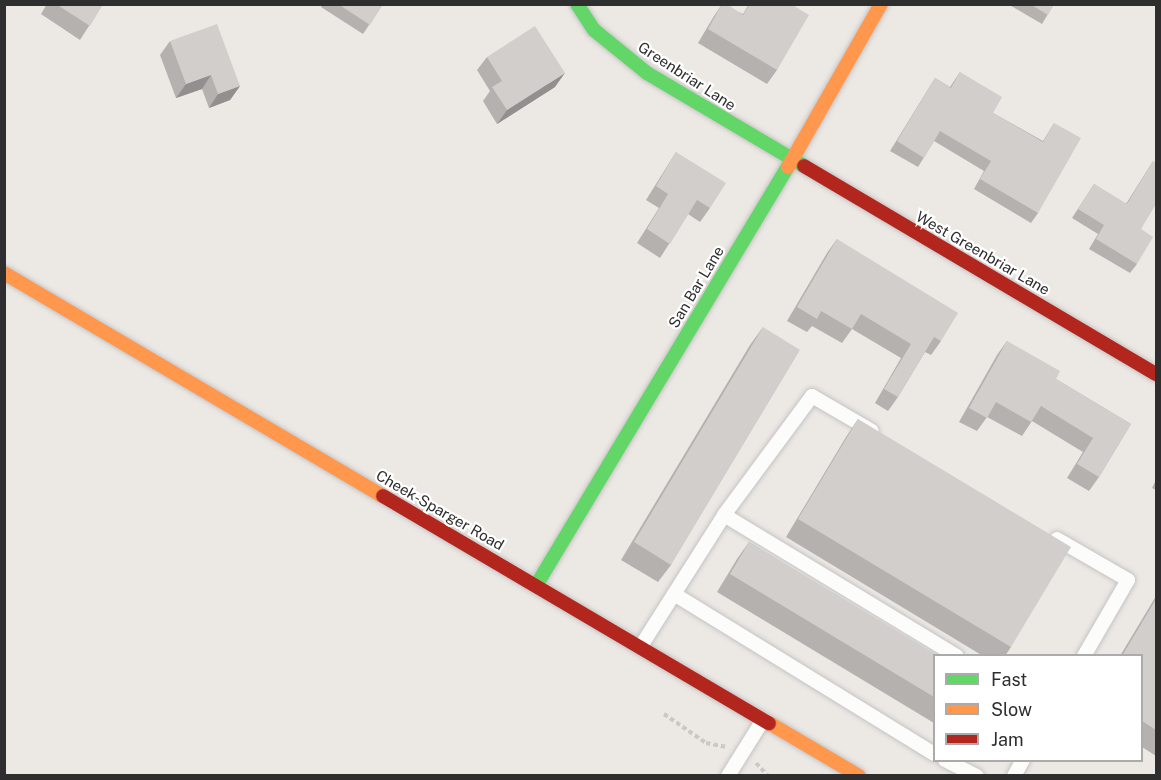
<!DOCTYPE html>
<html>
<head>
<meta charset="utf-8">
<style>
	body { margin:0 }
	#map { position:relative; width:1161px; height:780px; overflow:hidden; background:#ece8e4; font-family:"Public Sans",sans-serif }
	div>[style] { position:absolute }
	.path>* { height:4px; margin-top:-2px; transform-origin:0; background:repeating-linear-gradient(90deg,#c9c9c8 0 4.5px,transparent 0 7.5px) }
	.roads { filter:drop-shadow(0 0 2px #c5c4c5) drop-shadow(0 0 2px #c5c4c5) }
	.lane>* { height:14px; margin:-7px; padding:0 7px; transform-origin:7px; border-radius:7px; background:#fcfcfb }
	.fast>* { height:14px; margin:-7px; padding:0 7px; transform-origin:7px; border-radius:7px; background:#63d668 }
	.slow>* { height:14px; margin:-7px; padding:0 7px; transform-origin:7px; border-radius:7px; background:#ff974d }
	.jam>* { height:14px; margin:-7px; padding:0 7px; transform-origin:7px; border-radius:7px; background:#b3261e }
	.wall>* { inset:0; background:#b4b1af }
	.shaded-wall>* { inset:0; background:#92908e }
	.building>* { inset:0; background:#d1cecb }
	span { translate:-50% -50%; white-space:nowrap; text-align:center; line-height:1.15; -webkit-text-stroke:4.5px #fff; paint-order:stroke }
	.street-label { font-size:15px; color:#2e2e2e }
	.frame { position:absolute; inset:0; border:6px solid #2e2e2e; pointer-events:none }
	.legend { position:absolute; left:933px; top:654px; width:210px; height:108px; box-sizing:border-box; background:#fff; border:2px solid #ababab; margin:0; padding:8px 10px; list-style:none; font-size:18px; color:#2e2e2e }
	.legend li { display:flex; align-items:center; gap:12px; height:30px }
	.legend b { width:30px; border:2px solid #ababab }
</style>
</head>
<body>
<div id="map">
	<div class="path">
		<div style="left:664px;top:714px;width:51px;rotate:34.6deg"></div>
		<div style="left:706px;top:743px;width:20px;rotate:11deg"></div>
		<div style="left:756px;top:763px;width:18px;rotate:47deg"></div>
	</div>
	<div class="roads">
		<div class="lane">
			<div style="left:724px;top:515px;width:148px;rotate:-53.5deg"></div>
			<div style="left:812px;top:396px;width:69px;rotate:30.3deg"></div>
			<div style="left:1057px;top:539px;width:82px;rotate:30deg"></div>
			<div style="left:1128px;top:580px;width:88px;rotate:120.1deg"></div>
			<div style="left:674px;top:594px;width:305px;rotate:31.6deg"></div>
			<div style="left:641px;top:646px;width:155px;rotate:-57.6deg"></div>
			<div style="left:724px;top:515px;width:272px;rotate:31.2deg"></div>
			<div style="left:945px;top:760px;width:36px;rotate:27deg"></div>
			<div style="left:728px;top:776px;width:66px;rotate:-58deg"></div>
			<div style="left:1014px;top:776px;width:18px;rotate:-61deg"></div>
		</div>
		<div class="fast">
			<div style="left:577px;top:4px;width:31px;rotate:57deg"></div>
			<div style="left:594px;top:30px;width:68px;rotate:39.1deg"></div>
			<div style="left:647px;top:73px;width:182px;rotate:30.6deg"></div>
			<div style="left:537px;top:584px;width:487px;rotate:-59deg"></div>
		</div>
		<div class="slow">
			<div style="left:788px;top:167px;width:188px;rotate:-60.3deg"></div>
			<div style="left:4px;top:273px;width:440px;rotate:30.5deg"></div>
			<div style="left:769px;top:723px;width:104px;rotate:30.5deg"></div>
		</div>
		<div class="jam">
			<div style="left:804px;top:166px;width:409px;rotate:30.6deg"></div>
			<div style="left:383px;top:496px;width:448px;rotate:30.5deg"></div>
		</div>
	</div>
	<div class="wall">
		<div style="clip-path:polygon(47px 4px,103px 4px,80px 40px,41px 14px)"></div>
		<div style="clip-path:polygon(323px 4px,383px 4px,363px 34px,321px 7px)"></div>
		<div style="clip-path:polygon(722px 4px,743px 14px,749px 4px,791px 4px,777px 70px,767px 84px,698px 43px,714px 16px)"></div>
		<div style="clip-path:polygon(1008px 4px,1054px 4px,1042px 24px)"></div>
		<div style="clip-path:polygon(170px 41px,240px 86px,230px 100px,209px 108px,202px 89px,176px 98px,160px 55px)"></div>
		<div style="clip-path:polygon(487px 57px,555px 87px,497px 124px,483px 101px,490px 91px,477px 70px)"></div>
		<div style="clip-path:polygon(960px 72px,993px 113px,1043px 141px,1054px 123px,1038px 213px,1031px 223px,974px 189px,984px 171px,934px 141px,918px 167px,890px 151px,935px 78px,950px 87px)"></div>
		<div style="clip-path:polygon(676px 152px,710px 208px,700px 222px,688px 214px,660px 258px,637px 243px,659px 208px,646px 200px)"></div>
		<div style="clip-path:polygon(1153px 161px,1141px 229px,1137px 264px,1130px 273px,1089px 249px,1098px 234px,1072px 218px,1094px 184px,1126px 204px)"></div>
		<div style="clip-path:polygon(837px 239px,941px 341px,931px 355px,925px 352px,898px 397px,888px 411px,875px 403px,901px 358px,852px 329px,842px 343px,812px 326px,807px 332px,787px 321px,827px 253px)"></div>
		<div style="clip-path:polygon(763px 327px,671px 565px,658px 582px,621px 560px,750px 345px)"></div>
		<div style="clip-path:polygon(1007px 341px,1056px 379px,1131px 424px,1099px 477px,1089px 491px,1067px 478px,1083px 452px,1032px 421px,1022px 436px,987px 417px,977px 431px,959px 422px,997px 355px)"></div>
		<div style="clip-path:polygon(858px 419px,1011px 647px,1005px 656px,983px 656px,786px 537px,846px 437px)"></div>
		<div style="clip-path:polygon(1156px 480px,1156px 490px,1152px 488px)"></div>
		<div style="clip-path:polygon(749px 542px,934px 656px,934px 723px,717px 592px,737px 559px)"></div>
		<div style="clip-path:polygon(1156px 596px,1156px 756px,1142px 747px,1142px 656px,1120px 656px)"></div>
	</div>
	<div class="shaded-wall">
		<div style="clip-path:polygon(565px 73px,555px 87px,497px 124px,507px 110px)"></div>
		<div style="clip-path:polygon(211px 75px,202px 89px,176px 98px,186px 84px)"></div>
		<div style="clip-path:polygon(240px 86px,230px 100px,209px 108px,218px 94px)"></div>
	</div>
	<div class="building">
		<div style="clip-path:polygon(56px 4px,103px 4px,90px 26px)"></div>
		<div style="clip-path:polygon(338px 4px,383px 4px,370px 25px)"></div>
		<div style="clip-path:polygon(722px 4px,727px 4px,743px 15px,750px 4px,791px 4px,809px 15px,777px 70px,708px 29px)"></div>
		<div style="clip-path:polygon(1030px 4px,1054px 4px,1048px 15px)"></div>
		<div style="clip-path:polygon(217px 24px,240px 86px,218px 94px,211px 75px,186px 84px,170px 41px)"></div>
		<div style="clip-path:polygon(535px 26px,565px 73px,507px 110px,492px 87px,502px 81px,487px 57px)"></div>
		<div style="clip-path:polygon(960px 72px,1002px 97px,993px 113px,1043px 142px,1054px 123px,1081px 138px,1038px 213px,980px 179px,991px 161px,940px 131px,924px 158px,897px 141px,935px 78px,951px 88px)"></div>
		<div style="clip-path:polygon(676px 152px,726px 183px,710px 208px,697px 200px,670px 244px,647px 229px,668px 194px,656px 186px)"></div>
		<div style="clip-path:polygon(1153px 161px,1156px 163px,1156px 204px,1141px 229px,1153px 237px,1137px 264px,1096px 239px,1104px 225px,1078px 209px,1094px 184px,1127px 204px)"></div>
		<div style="clip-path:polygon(837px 239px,958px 313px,941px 341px,934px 337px,898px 397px,884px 389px,911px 344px,861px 314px,852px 329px,821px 311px,817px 319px,797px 307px)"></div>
		<div style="clip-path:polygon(763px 327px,800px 350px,671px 565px,634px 542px)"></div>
		<div style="clip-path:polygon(1007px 341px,1060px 371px,1056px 379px,1131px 424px,1099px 477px,1077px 464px,1093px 438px,1041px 406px,1031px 422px,996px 402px,987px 418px,969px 408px)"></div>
		<div style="clip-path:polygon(858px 419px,1071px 547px,1011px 647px,798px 519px)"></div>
		<div style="clip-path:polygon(749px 542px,939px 656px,934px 656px,934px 697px,730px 574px)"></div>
		<div style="clip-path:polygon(1156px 599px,1156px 730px,1142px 721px,1142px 656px,1122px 656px)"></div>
	</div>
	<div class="street-label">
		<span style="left:687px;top:76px;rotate:33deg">Greenbriar Lane</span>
		<span style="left:983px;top:253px;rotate:30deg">West Greenbriar Lane</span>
		<span style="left:696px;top:287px;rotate:-59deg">San Bar Lane</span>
		<span style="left:440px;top:510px;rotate:30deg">Cheek-Sparger Road</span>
	</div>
	<div class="frame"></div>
	<ul class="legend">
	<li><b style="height:8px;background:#63d668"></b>Fast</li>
	<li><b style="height:8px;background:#ff974d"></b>Slow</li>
	<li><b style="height:8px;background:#b3261e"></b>Jam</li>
	</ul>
</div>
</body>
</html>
